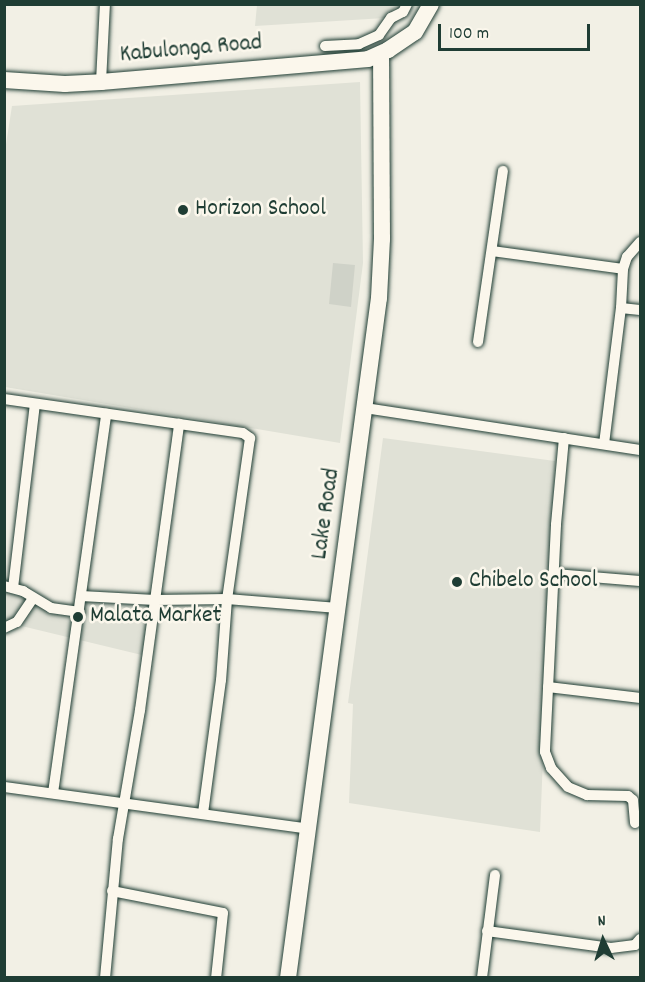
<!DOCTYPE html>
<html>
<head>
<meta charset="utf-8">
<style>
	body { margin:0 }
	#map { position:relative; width:645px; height:982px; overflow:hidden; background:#f2f0e5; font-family:Dekko,sans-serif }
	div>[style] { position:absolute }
	.built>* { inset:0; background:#e0e1d6 }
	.green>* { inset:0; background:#cfd2c8 }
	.roads { filter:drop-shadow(0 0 2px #1f3d34) drop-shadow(0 0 2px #1f3d34) }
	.street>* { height:10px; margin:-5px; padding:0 5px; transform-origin:5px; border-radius:5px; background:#fbf7ec }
	.secondary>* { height:16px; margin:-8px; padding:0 8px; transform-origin:8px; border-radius:8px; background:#fbf7ec }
	.dots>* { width:16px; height:16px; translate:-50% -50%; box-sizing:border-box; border:3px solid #fbf7ec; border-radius:50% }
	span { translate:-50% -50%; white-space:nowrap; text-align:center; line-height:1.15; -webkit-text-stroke:5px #fbf7ec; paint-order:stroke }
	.street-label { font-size:24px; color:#1f3d34 }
	.poi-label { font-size:24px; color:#1f3d34 }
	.left { translate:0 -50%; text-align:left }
	.frame { position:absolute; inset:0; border:6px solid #1f3d34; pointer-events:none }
	.north { position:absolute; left:573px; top:910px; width:60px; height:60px; -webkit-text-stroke:4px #fbf7ec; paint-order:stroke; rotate:356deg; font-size:16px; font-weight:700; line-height:24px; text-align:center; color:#1f3d34 }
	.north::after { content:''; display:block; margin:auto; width:21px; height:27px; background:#1f3d34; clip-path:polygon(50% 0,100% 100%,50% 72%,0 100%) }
	.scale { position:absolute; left:438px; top:24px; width:152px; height:27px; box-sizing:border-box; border:3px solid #1f3d34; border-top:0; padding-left:8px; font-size:18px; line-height:21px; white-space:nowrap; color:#1f3d34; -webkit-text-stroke:4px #fbf7ec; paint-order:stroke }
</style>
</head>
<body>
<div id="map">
	<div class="built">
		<div style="clip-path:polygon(257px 5px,398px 5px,385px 18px,255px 26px)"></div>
		<div style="clip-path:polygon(360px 82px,363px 263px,340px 443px,5px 387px,4px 157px,12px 106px)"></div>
		<div style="clip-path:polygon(383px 438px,555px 461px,540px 832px,349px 803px,353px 704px,348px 703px)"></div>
		<div style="clip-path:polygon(5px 588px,79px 612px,81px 596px,154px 598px,146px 656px,5px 622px)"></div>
	</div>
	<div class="green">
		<div style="clip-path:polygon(333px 263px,355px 265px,351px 307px,329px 304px)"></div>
	</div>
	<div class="roads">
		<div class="street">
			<div style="left:325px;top:46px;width:34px;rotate:-3deg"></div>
			<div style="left:359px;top:44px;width:22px;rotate:-24deg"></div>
			<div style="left:379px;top:35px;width:21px;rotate:-55deg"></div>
			<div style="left:391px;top:18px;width:13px;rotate:-27deg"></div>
			<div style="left:403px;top:12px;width:9px;rotate:-63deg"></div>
			<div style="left:101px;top:82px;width:78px;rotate:-87.1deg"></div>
			<div style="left:492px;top:251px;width:132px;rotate:7.8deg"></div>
			<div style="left:621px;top:308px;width:19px;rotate:6deg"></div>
			<div style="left:478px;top:342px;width:173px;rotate:-81.7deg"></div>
			<div style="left:4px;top:399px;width:241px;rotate:8.1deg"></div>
			<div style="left:243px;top:433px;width:9px;rotate:36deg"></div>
			<div style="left:250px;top:438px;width:163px;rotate:98.1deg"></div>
			<div style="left:227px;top:599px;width:81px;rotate:94.2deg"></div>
			<div style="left:221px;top:680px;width:134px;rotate:97.7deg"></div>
			<div style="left:365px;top:408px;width:278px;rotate:8.7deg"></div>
			<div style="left:564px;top:438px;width:87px;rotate:95.3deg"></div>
			<div style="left:556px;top:525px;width:227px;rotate:92.8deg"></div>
			<div style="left:545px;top:752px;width:17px;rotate:69deg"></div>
			<div style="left:551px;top:768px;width:25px;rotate:48deg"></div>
			<div style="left:568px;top:787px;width:21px;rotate:23deg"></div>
			<div style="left:587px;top:795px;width:41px;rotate:1.4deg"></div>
			<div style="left:628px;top:796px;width:6px;rotate:39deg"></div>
			<div style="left:633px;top:800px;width:23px;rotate:85deg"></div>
			<div style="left:604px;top:444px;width:137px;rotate:-82.9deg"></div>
			<div style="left:621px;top:308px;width:39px;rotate:-87deg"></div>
			<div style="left:623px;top:269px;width:13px;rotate:-72deg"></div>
			<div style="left:627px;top:257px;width:20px;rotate:-49deg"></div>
			<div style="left:555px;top:574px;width:85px;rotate:4.7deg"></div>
			<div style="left:4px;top:586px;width:20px;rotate:15deg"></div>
			<div style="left:23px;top:591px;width:33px;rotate:31deg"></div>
			<div style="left:51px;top:608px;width:29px;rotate:8deg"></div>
			<div style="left:13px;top:588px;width:185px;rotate:-83.2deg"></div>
			<div style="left:81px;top:596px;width:74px;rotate:3.1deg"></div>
			<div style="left:155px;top:600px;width:72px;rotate:-0.8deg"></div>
			<div style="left:227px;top:599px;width:111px;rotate:4.6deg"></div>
			<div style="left:4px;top:628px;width:14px;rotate:-25deg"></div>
			<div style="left:17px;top:622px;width:29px;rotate:-56deg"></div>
			<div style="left:548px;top:687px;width:93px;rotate:6.8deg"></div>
			<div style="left:4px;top:787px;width:308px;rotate:7.8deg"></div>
			<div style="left:53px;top:793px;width:383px;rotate:-82deg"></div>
			<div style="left:112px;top:891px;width:113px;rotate:11.2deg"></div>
			<div style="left:223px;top:913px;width:65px;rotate:96.1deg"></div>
			<div style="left:487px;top:931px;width:125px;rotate:7.8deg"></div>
			<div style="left:611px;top:948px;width:24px;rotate:-7deg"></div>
			<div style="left:635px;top:945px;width:8px;rotate:-50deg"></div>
			<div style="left:105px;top:978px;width:140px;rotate:-84.7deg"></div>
			<div style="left:118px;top:839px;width:131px;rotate:-80.3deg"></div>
			<div style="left:140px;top:710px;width:289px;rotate:-82.2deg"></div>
			<div style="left:482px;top:978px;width:104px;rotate:-82.8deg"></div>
		</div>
		<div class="secondary">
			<div style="left:4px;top:80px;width:61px;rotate:3.8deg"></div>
			<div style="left:65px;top:84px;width:36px;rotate:-3deg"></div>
			<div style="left:101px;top:82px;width:268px;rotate:-4.9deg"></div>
			<div style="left:368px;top:59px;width:22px;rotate:-24deg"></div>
			<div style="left:388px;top:50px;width:32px;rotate:-34deg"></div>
			<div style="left:415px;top:32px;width:32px;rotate:-60deg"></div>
			<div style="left:288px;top:978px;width:686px;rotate:-82.38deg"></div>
			<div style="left:379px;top:298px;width:59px;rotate:-87.1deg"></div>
			<div style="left:382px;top:239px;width:185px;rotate:-90.3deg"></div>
		</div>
	</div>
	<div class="dots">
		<div style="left:183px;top:210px;background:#1f3d34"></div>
		<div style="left:457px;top:582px;background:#1f3d34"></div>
		<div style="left:78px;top:617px;background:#1f3d34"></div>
	</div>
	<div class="street-label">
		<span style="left:191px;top:50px;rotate:-5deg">Kabulonga Road</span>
		<span style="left:327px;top:514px;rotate:-82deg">Lake Road</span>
	</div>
	<div class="poi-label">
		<span class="left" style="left:195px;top:210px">Horizon School</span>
		<span class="left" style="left:469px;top:582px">Chibelo School</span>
		<span class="left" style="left:90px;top:617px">Malata Market</span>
	</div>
	<div class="frame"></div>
	<div class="north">N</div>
	<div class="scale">100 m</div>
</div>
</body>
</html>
